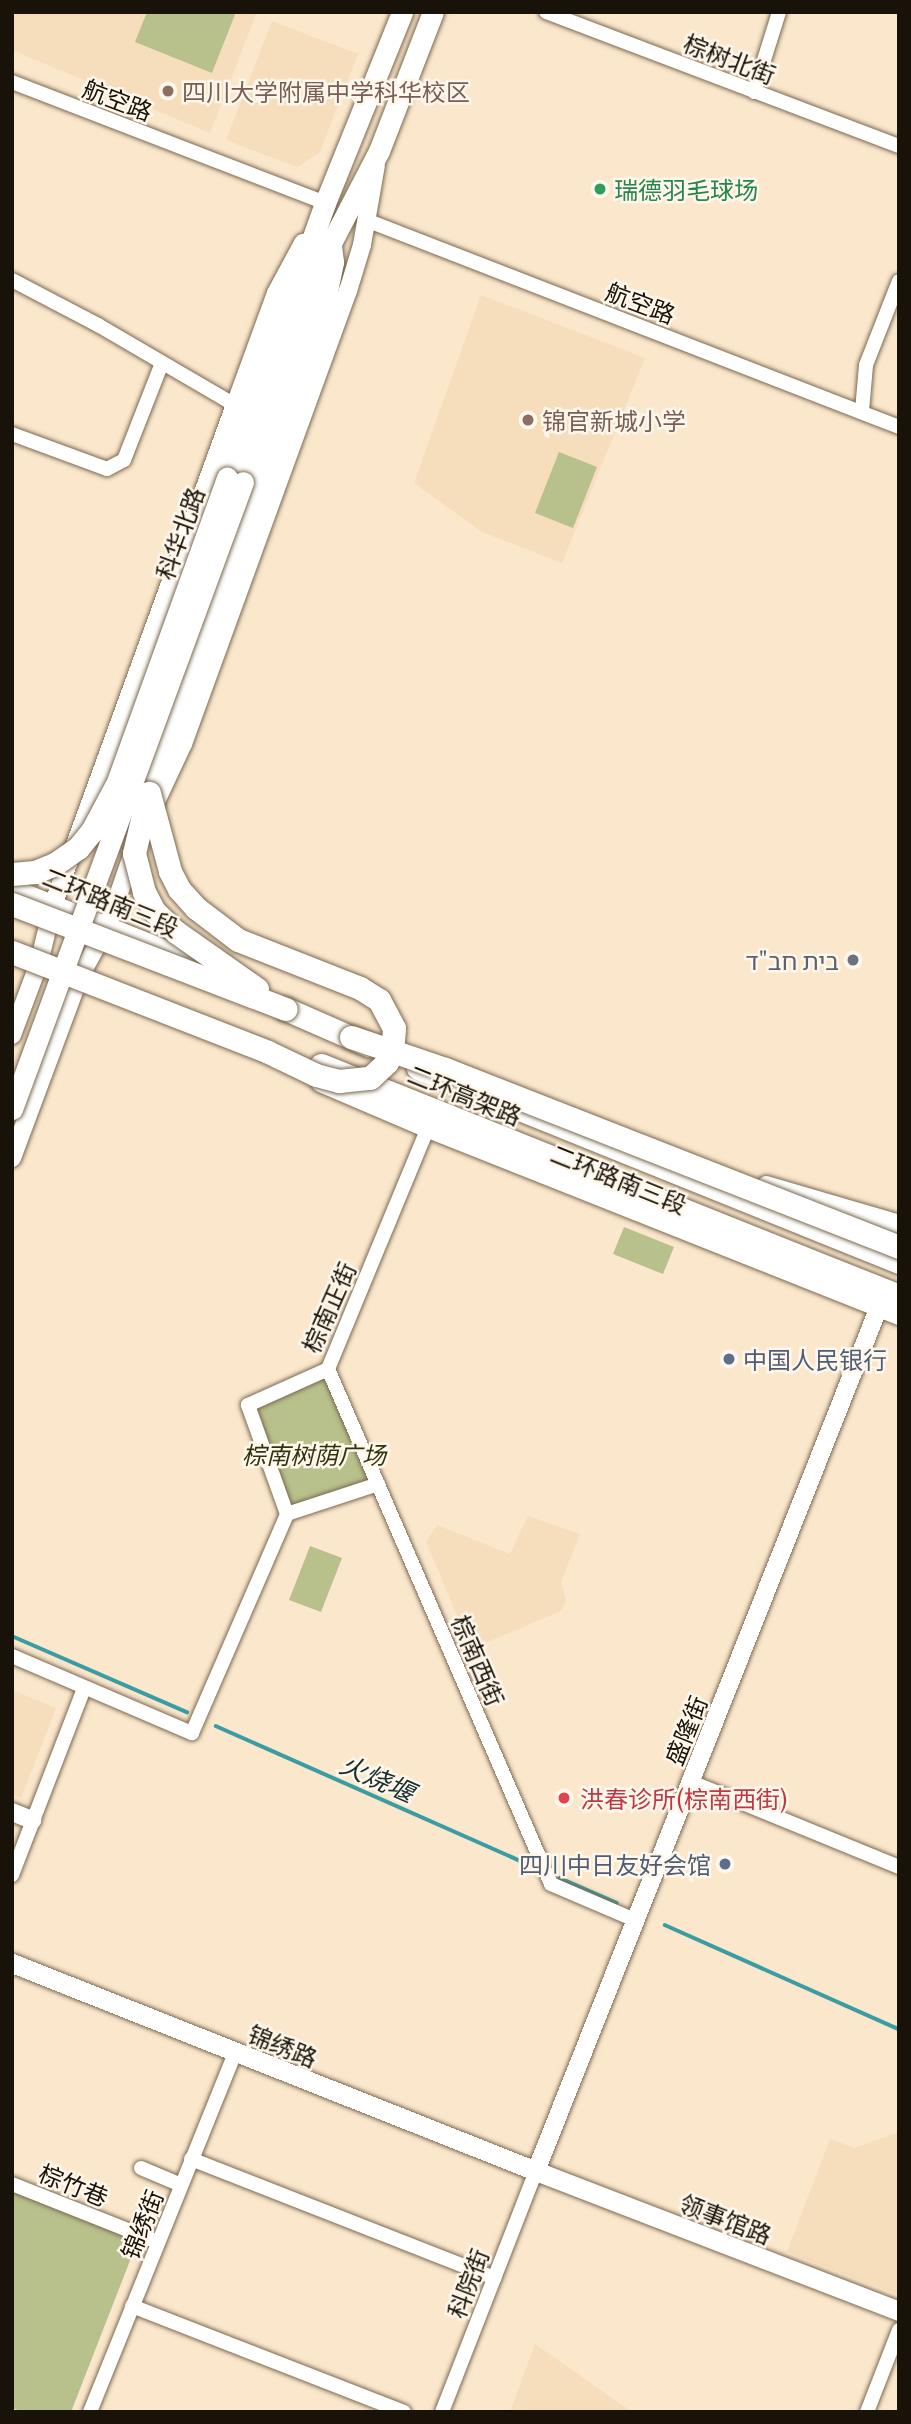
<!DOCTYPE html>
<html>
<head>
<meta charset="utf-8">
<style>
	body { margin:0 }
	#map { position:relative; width:911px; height:2424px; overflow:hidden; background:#fbe7cc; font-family:Literata,"Noto Sans SC","Noto Sans Hebrew",serif }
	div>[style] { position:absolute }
	.built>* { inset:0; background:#f6ddbb }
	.green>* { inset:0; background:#b8c08b }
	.stream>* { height:3.5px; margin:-1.75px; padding:0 1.75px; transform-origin:1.75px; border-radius:1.75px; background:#399da3 }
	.roads { filter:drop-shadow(0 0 2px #7b6951) drop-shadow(0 0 2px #7b6951) }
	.minor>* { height:14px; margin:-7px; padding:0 7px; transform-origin:7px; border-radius:7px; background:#fff }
	.tertiary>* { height:18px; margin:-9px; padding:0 9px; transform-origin:9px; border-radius:9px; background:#fff }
	.secondary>* { height:19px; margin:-9.5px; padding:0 9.5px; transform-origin:9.5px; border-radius:9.5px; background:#fff }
	.primary>* { height:21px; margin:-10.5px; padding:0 10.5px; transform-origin:10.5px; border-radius:10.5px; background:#fff }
	.trunk>* { height:23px; margin:-11.5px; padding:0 11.5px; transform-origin:11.5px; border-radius:11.5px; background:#fff }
	.bridges { filter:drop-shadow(0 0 2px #7b6951) drop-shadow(0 0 2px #7b6951) }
	.primary-bridge>* { height:21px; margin:-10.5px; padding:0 10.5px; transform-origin:10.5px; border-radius:10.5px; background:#fff }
	.trunk-bridge>* { height:23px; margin:-11.5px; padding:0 11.5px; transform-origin:11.5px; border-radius:11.5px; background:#fff }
	.dots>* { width:19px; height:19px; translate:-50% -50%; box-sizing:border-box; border:4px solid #fff7eb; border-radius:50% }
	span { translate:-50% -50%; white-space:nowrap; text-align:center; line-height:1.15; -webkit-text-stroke:5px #fff7eb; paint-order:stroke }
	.street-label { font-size:24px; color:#181208 }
	.education-label { font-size:24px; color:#785e54 }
	.left { translate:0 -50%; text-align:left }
	.leisure-label { font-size:24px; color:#27864d }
	.worship-label { font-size:24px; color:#5b616d }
	.right { translate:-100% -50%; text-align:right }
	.service-label { font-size:24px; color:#4e5e75 }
	.park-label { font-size:24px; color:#30340e; font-style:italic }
	.health-label { font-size:24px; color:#be3a42 }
	.water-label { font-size:26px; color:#182f30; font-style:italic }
	.frame { position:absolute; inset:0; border:14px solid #181208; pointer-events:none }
</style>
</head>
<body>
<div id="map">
	<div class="built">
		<div style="clip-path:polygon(12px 12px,257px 12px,210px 133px,12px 50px)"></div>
		<div style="clip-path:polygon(272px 21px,358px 54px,320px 152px,297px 167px,226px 140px)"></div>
		<div style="clip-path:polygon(481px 295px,645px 358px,562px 563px,482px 532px,414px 483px)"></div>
		<div style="clip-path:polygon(528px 1516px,580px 1534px,561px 1582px,566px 1601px,561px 1611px,471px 1649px,426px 1542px,437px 1525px,510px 1554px)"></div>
		<div style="clip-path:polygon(12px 1690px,56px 1708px,21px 1798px,12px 1794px)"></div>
		<div style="clip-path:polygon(899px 2132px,899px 2295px,787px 2252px,830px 2139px,855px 2148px)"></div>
		<div style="clip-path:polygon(535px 2344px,632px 2412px,510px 2412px)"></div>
	</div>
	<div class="green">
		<div style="clip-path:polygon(147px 12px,236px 12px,212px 73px,135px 42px)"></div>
		<div style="clip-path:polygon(559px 452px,597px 467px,573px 528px,535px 513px)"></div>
		<div style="clip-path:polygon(624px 1227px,674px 1247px,663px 1274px,613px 1254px)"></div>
		<div style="clip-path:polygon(328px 1369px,378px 1484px,287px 1514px,248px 1405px)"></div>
		<div style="clip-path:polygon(310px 1546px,342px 1558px,321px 1612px,289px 1600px)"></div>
		<div style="clip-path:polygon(12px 2191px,138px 2240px,71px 2412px,23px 2412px,12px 2408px)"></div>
	</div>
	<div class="stream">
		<div style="left:12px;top:1636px;width:191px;rotate:23.5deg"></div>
		<div style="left:216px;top:1726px;width:338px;rotate:23.9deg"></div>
		<div style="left:560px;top:1878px;width:62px;rotate:23.7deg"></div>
		<div style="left:665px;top:1925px;width:256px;rotate:24deg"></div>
	</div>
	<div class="roads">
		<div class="minor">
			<div style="left:546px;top:12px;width:378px;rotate:20.8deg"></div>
			<div style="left:12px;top:82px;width:336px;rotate:21.1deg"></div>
			<div style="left:754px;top:92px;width:84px;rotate:-72.6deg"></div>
			<div style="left:366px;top:220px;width:572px;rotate:21.22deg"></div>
			<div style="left:12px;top:280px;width:97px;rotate:27.6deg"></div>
			<div style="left:98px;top:325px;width:159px;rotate:30.3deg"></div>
			<div style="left:862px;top:411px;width:46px;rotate:-85deg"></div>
			<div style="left:866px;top:365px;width:90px;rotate:-68.6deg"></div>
			<div style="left:12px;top:434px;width:101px;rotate:20.2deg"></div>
			<div style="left:107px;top:469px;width:19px;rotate:-28deg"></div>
			<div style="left:124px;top:460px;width:104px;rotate:-68.6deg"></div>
			<div style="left:328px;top:1369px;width:561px;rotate:66.59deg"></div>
			<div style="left:551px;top:1884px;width:91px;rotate:23.2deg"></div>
			<div style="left:287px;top:1514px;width:96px;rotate:-18.2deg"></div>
			<div style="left:12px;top:1656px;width:196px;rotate:23.2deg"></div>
			<div style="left:192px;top:1733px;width:239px;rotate:-66.5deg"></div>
			<div style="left:287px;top:1514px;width:116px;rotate:-109.7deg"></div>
			<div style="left:248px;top:1405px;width:88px;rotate:-24.2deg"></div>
			<div style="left:328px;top:1369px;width:261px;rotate:-67.5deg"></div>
			<div style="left:691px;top:1782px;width:225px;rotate:22.2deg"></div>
			<div style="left:12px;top:1875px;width:200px;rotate:-68.9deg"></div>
			<div style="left:191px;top:2159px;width:326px;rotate:21.4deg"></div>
			<div style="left:141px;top:2168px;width:43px;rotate:23deg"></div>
			<div style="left:12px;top:2184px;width:157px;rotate:21.7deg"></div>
			<div style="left:132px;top:2306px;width:292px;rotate:21.3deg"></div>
			<div style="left:90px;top:2412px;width:387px;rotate:-68deg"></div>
			<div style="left:442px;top:2412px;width:259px;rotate:-68.7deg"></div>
			<div style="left:867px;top:2412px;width:88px;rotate:-68.7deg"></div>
		</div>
		<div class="tertiary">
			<div style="left:153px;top:808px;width:71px;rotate:-64.9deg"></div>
			<div style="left:183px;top:744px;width:482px;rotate:-70deg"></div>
			<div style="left:348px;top:291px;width:48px;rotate:-73.1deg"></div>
			<div style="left:362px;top:245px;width:81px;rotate:-80.1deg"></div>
			<div style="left:12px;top:1035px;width:77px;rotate:-69.4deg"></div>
			<div style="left:39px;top:963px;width:60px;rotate:-76.4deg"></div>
			<div style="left:53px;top:905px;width:532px;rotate:-70deg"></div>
			<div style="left:235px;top:405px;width:119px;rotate:-69.9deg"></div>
			<div style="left:276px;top:293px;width:57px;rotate:-61.6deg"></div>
			<div style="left:12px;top:1158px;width:192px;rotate:-69.6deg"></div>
			<div style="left:79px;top:978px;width:60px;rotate:-61.3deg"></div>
			<div style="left:108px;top:925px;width:79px;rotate:-70.9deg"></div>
			<div style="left:12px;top:1812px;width:22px;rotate:22deg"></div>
			<div style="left:536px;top:2171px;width:930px;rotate:-68.35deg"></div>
		</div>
		<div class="secondary">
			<div style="left:12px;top:888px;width:231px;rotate:21.9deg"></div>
			<div style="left:320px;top:1082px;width:117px;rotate:23.1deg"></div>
			<div style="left:428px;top:1128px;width:507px;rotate:21.65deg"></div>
			<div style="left:766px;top:1185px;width:139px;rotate:16.3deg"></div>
			<div style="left:12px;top:1963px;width:564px;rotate:21.65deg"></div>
			<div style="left:536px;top:2171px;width:389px;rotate:21.1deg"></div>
		</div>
		<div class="primary">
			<div style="left:227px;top:477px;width:291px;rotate:-70.3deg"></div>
			<div style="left:325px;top:203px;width:206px;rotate:-68deg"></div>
			<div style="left:243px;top:482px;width:252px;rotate:-69.8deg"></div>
			<div style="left:330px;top:245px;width:106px;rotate:-62.5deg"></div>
			<div style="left:379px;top:151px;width:149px;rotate:-68.8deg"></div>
		</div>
		<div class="trunk">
			<div style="left:149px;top:793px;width:512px;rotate:-70.26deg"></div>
			<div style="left:322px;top:311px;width:50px;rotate:-78.5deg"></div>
			<div style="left:332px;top:262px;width:17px;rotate:-97deg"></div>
			<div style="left:286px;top:1009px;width:90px;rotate:23.7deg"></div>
			<div style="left:321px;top:1065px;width:622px;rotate:21.78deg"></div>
			<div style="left:418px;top:1068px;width:519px;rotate:21.97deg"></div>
		</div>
	</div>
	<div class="bridges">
		<div class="primary-bridge">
			<div style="left:110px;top:801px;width:344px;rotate:-70.1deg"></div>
			<div style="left:12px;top:1109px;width:668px;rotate:-69.78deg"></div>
		</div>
		<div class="trunk-bridge">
			<div style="left:148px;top:794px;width:61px;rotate:103.3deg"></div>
			<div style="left:134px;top:853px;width:40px;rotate:75.6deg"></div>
			<div style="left:144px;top:892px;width:21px;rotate:62deg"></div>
			<div style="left:154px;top:911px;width:30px;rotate:44deg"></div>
			<div style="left:176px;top:932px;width:99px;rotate:35.1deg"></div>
			<div style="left:12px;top:874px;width:23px;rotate:-5deg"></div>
			<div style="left:35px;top:872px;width:22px;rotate:-22deg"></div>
			<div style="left:55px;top:864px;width:28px;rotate:-35deg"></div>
			<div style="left:78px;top:848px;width:22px;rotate:-51deg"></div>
			<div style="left:92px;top:831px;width:51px;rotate:-61.9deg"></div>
			<div style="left:12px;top:904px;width:293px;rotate:21deg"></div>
			<div style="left:12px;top:952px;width:275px;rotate:21.3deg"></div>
			<div style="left:268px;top:1052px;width:53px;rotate:25.6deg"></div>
			<div style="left:316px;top:1075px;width:24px;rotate:15deg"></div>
			<div style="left:339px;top:1081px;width:31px;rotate:-6deg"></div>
			<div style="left:370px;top:1078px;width:23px;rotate:-43deg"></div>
			<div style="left:387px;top:1062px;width:11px;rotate:-63deg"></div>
			<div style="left:392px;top:1052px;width:24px;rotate:-85deg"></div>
			<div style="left:394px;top:1028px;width:32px;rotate:-118deg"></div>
			<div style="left:379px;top:1000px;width:22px;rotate:-148deg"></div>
			<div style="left:360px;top:988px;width:131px;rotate:-158.5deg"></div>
			<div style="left:238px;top:940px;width:53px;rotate:-142.7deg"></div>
			<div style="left:196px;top:908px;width:25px;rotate:-132deg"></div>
			<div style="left:179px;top:889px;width:20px;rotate:-117deg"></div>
			<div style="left:170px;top:871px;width:81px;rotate:-105.1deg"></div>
			<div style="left:351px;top:1037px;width:99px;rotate:18.8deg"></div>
			<div style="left:445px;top:1069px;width:488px;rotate:21.4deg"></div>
		</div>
	</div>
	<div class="dots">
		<div style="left:168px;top:91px;background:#8d6e63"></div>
		<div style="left:600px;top:189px;background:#2e9e5b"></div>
		<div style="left:528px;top:420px;background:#8d6e63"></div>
		<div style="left:853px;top:960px;background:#6b7280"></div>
		<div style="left:729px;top:1359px;background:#5c6f8a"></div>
		<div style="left:564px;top:1798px;background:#e0444e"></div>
		<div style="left:725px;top:1864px;background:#5c6f8a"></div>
	</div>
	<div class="street-label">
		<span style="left:730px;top:58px;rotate:21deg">棕树北街</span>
		<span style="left:118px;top:99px;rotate:21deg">航空路</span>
		<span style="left:641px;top:302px;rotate:21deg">航空路</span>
		<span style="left:179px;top:533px;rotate:-70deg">科华北路</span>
		<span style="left:111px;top:901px;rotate:22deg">二环路南三段</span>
		<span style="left:465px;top:1094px;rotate:22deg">二环高架路</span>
		<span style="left:619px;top:1178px;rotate:22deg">二环路南三段</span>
		<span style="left:328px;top:1307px;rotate:-66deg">棕南正街</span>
		<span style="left:479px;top:1660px;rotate:67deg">棕南西街</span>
		<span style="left:685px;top:1730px;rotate:-68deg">盛隆街</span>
		<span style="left:283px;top:2045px;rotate:22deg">锦绣路</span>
		<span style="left:74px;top:2184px;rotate:22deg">棕竹巷</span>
		<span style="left:726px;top:2218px;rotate:21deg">领事馆路</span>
		<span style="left:141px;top:2224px;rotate:-68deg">锦绣街</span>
		<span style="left:467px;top:2283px;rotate:-69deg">科院街</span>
	</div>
	<div class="education-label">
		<span class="left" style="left:182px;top:91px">四川大学附属中学科华校区</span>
		<span class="left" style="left:542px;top:420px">锦官新城小学</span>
	</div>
	<div class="leisure-label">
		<span class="left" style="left:614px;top:189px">瑞德羽毛球场</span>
	</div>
	<div class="worship-label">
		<span class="right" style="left:839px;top:960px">בית חב"ד</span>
	</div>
	<div class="service-label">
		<span class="left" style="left:743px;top:1359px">中国人民银行</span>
		<span class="right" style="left:711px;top:1864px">四川中日友好会馆</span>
	</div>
	<div class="park-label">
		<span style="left:314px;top:1454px">棕南树荫广场</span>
	</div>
	<div class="health-label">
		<span class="left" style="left:580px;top:1798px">洪春诊所(棕南西街)</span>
	</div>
	<div class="water-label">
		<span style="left:378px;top:1777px;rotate:24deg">火烧堰</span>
	</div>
	<div class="frame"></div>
</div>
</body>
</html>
